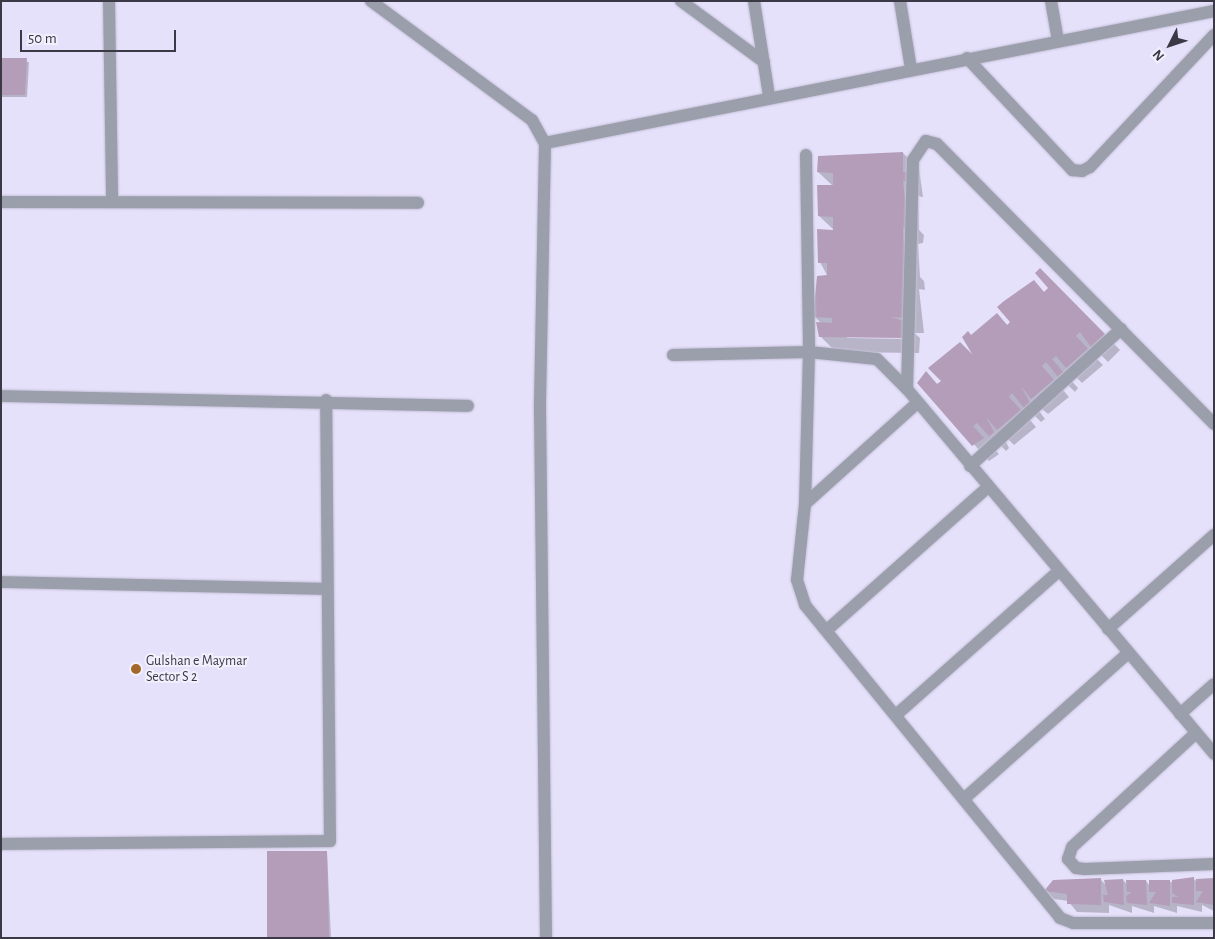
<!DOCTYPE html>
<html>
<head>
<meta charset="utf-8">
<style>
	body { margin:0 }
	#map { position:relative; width:1215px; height:939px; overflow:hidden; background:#e6e1fb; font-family:"Alegreya Sans",sans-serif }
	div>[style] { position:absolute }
	.shadow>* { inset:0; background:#0003 }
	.building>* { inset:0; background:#b39db8 }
	.roads { filter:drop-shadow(0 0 1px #c4bfd7) drop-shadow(0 0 1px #c4bfd7) }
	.minor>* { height:12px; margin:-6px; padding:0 6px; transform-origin:6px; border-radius:6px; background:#9a9fab }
	.tertiary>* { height:12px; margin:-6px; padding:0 6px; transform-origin:6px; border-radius:6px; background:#9a9fab }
	.dots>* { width:14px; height:14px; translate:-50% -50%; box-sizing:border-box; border:2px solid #f3f0fd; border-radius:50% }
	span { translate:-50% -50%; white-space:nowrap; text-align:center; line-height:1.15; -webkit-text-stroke:4px #f3f0fd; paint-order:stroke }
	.poi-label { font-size:14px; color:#3c3946 }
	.left { translate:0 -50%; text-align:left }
	.frame { position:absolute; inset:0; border:2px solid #3c3946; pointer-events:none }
	.north { position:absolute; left:1145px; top:20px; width:50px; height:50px; -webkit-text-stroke:4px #f3f0fd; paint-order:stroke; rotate:229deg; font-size:14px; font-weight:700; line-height:20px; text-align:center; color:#3c3946 }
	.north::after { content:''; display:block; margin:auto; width:18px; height:22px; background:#3c3946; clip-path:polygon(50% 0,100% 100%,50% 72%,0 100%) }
	.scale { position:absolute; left:20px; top:30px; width:156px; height:22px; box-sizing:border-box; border:2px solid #3c3946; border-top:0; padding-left:6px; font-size:15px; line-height:18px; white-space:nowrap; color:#3c3946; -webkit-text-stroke:4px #f3f0fd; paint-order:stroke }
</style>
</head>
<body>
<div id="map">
	<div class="shadow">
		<div style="clip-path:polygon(1px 59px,29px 62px,27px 97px,1px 97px)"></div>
		<div style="clip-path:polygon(evenodd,903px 153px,919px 169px,923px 197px,918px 196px,919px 230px,924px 235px,923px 243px,918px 244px,920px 277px,924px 281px,925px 290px,919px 289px,924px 333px,914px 333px,920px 338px,919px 353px,836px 352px,820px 336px,821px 323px,815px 317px,828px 277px,820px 262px,835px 231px,819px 216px,833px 186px,818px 172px,903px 153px,847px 336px,910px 337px,910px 339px,847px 338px,847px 336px)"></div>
		<div style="clip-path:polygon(1040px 269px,1120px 350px,1108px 362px,1095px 349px,1090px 352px,1103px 365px,1082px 383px,1071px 372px,1066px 375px,1078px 388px,1075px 392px,1061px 378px,1057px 383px,1069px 397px,1048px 414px,1031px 400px,1045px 419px,1041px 422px,1028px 409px,1024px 413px,1036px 427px,1014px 445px,1001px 432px,1009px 448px,1006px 451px,993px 438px,988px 443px,999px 454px,989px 461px,919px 383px,926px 373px,938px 385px,974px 358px,971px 336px,997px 314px,1008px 326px,1045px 293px,1049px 288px)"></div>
		<div style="clip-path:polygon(327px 853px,331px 938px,269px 938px)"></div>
		<div style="clip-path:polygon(1193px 878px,1197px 882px,1214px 879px,1214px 911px,1202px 905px,1202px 912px,1177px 906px,1177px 913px,1154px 906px,1154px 913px,1132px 906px,1132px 913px,1109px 905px,1109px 913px,1077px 912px,1068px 901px,1054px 899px,1046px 891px,1100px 879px,1107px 886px,1123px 880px,1128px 885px,1146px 881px,1150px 886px)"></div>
	</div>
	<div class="building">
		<div style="clip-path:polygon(1px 58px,27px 58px,25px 95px,1px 95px)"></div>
		<div style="clip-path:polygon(903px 152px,903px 172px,908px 172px,908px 181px,903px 181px,908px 228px,903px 228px,908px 318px,890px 317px,904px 321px,904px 338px,819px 337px,816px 322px,832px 323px,832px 318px,813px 317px,817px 276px,827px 275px,827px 263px,818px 263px,817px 229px,833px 230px,833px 217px,818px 216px,817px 185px,833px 185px,833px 173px,817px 172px,818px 156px)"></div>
		<div style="clip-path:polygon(1040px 268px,1105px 334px,1091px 347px,1080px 332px,1076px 336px,1088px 349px,1066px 368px,1056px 356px,1052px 359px,1063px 372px,1058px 377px,1046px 362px,1042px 366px,1054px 380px,1031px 399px,1021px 386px,1030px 403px,1024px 408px,1012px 393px,1009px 397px,1021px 410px,997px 430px,986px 417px,994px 432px,989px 436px,977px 423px,973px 426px,984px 438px,972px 446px,917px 383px,926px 371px,937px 384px,941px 381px,928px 368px,960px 342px,972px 354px,962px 337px,968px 331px,971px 335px,997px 313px,1007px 325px,1010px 322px,997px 307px,1004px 301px,1034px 280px,1044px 292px,1048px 288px,1035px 273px)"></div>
		<div style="clip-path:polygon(267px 851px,327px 851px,329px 938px,267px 938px)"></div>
		<div style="clip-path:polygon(1194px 877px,1194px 905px,1172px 903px,1172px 897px,1178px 897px,1172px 893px,1172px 880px)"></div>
		<div style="clip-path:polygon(1101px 878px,1101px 905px,1067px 904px,1067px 894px,1044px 891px,1053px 880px)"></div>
		<div style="clip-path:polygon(1214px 878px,1214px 905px,1196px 902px,1203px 891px,1196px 891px,1196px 879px)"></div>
		<div style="clip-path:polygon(1123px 879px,1124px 905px,1104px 902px,1103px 895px,1108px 895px,1104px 880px)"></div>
		<div style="clip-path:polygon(1126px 880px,1146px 880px,1147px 905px,1127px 903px,1126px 896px,1132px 892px,1127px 892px)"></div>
		<div style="clip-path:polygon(1149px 880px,1170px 880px,1170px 906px,1149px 903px,1156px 892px,1149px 892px)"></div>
	</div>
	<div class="roads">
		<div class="minor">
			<div style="left:109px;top:1px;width:200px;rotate:89.1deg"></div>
			<div style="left:681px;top:1px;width:103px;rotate:36.3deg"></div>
			<div style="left:754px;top:1px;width:96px;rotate:81deg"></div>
			<div style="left:900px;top:1px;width:69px;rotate:80.8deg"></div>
			<div style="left:1051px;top:1px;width:40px;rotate:80deg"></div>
			<div style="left:967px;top:58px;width:154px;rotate:46.8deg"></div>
			<div style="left:1072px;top:170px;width:10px;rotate:6deg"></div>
			<div style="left:1082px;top:171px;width:9px;rotate:-27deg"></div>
			<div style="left:1090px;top:167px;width:181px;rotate:-46.8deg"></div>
			<div style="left:545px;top:143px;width:682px;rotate:-11.16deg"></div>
			<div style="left:806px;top:155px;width:197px;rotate:89.1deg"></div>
			<div style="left:809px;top:352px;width:152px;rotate:91.5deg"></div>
			<div style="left:805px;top:504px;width:76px;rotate:96deg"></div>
			<div style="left:797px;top:580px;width:26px;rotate:72deg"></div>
			<div style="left:805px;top:605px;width:404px;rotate:50.8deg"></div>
			<div style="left:1060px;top:918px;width:14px;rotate:21deg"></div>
			<div style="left:1073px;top:923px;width:141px"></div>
			<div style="left:1px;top:202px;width:417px;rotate:0.1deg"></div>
			<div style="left:673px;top:355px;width:136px;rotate:-1.3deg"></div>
			<div style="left:809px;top:352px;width:68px;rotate:5.9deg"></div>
			<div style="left:877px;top:359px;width:42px;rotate:45deg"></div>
			<div style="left:907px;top:389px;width:477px;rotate:49.9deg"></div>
			<div style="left:907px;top:389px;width:229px;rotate:-88.5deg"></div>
			<div style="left:913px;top:160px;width:23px;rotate:-56deg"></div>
			<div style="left:926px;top:141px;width:11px;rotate:15deg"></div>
			<div style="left:937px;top:144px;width:394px;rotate:45.3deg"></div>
			<div style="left:1px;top:396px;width:467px;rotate:1.2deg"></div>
			<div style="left:970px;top:466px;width:204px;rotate:-42.2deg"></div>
			<div style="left:805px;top:504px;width:151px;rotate:-42deg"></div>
			<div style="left:1px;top:582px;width:324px;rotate:1.2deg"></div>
			<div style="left:1108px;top:629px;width:142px;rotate:-41.6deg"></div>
			<div style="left:827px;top:630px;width:215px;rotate:-41.6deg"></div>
			<div style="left:1180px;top:714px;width:45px;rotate:-41.4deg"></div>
			<div style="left:896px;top:715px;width:217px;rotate:-41.5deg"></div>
			<div style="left:1196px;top:733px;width:168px;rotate:137.4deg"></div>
			<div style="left:1072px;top:847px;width:13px;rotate:108deg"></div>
			<div style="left:1068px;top:859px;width:12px;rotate:48deg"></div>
			<div style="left:1076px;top:868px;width:9px;rotate:6deg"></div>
			<div style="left:1085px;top:869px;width:129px;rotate:-2.2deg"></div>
			<div style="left:966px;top:797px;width:217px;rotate:-41.6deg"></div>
			<div style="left:1px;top:844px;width:329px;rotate:-0.5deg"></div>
			<div style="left:330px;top:841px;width:441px;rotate:-90.5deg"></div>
		</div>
		<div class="tertiary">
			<div style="left:371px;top:1px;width:200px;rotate:36.5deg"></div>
			<div style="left:532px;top:120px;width:26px;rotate:61deg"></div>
			<div style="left:545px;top:143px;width:266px;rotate:91.1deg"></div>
			<div style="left:540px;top:409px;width:529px;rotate:89.35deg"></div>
		</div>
	</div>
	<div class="dots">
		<div style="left:136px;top:669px;background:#a36829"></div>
	</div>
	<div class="poi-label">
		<span class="left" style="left:146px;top:669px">Gulshan e Maymar<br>Sector S 2</span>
	</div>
	<div class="frame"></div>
	<div class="north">N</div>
	<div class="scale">50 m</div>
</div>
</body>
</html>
